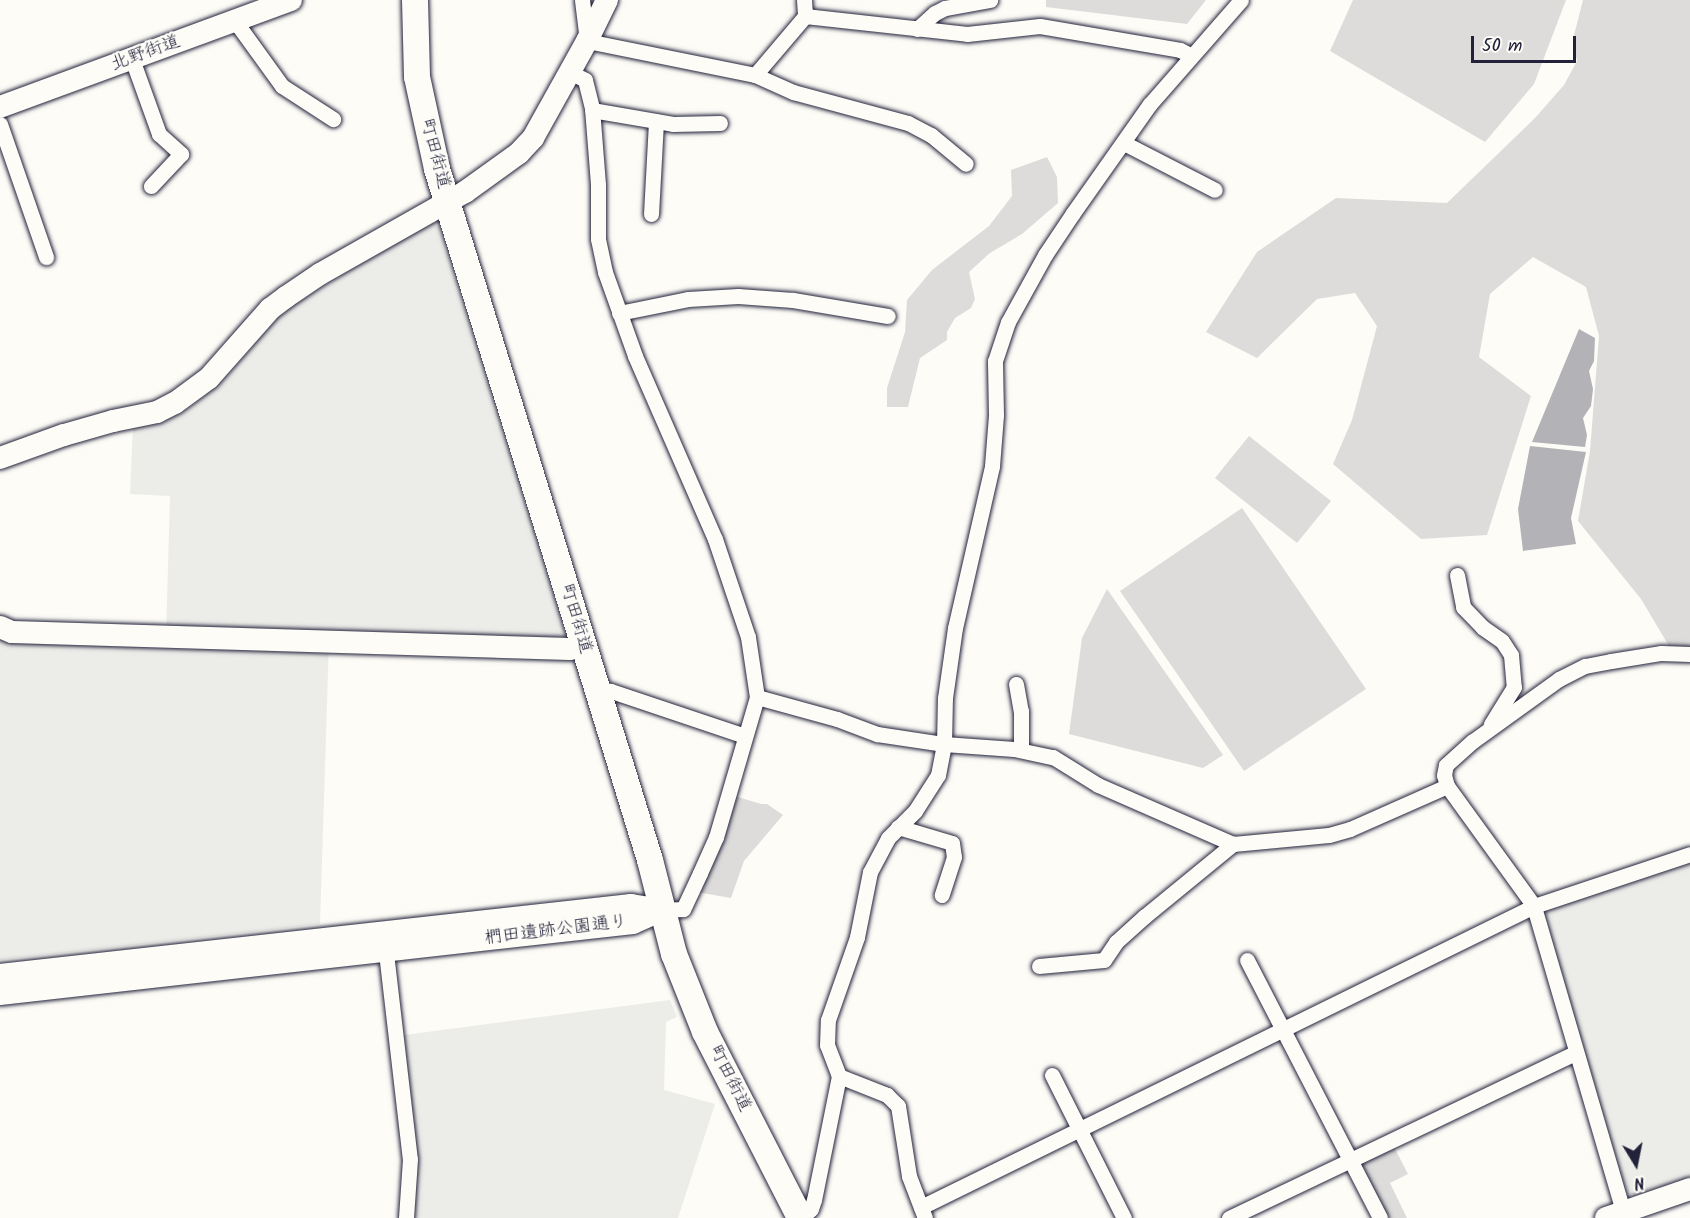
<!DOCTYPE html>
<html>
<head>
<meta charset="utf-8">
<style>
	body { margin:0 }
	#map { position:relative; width:1690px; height:1218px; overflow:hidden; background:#fdfcf7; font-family:Kalam,"Klee One",sans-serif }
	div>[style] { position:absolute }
	.built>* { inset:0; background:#ecece9 }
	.green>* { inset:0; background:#dddcdb }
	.water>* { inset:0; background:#b2b2b7 }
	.roads { filter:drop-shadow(0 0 2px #22223b) drop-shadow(0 0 2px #22223b) }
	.street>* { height:15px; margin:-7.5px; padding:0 7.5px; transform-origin:7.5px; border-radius:7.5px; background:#fdfcf7 }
	.secondary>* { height:22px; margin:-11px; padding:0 11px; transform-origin:11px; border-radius:11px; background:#fdfcf7 }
	.primary>* { height:26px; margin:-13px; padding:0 13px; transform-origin:13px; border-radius:13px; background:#fdfcf7 }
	span { translate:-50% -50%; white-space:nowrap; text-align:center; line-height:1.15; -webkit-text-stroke:4.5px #fdfcf7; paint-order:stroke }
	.street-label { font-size:18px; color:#22223b }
	.north { position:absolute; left:1606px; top:1134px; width:60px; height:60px; -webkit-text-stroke:4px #fdfcf7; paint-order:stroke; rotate:170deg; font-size:16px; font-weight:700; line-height:24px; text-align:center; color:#22223b }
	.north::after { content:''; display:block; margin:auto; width:21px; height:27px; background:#22223b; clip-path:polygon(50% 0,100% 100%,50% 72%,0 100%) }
	.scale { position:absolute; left:1471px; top:36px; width:105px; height:27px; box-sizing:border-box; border:3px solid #22223b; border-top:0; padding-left:8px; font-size:18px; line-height:21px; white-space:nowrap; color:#22223b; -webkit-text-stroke:4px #fdfcf7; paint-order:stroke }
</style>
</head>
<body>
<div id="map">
	<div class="built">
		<div style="clip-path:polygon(431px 221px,439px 227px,570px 649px,329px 641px,320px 924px,0 960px,0 627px,166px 636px,170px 496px,130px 494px,133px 426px,183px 413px,222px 382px,282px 312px)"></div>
		<div style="clip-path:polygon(1690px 862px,1690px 1179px,1635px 1195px,1622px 1193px,1544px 915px,1551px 907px)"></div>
		<div style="clip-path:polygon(670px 1000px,677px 1017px,666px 1022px,664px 1090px,715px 1104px,678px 1218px,415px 1218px,417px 1155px,404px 1035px)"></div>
	</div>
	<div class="green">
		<div style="clip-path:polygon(1046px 0,1206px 0,1187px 24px,1046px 7px)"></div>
		<div style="clip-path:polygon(1353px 0,1566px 0,1534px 84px,1485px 142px,1330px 51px)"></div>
		<div style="clip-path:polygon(1583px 0,1690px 0,1690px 647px,1669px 646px,1641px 599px,1578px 521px,1590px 451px,1599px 336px,1586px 287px,1533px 257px,1490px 294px,1479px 357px,1531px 396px,1487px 535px,1421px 539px,1333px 464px,1352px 420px,1377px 326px,1355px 293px,1317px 299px,1257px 358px,1206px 332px,1257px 252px,1336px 198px,1447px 203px,1535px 118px,1564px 85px,1577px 61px,1573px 39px)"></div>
		<div style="clip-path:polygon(1047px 157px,1057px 177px,1058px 203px,1022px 234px,990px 253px,969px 272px,975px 299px,971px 308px,955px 318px,947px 332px,947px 340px,920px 358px,908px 407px,887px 407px,887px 388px,905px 332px,907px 300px,932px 270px,989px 226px,1012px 196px,1011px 170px)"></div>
		<div style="clip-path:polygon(1249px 436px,1331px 501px,1297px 543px,1215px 478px)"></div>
		<div style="clip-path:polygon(1242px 508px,1366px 689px,1244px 771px,1120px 591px)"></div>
		<div style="clip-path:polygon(1107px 589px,1223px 755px,1203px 768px,1069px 734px,1082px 638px)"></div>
		<div style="clip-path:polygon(728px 794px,761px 804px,767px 804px,783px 815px,744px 861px,731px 898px,691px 891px)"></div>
		<div style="clip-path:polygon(1391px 1141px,1408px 1174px,1390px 1183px,1407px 1218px,1380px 1218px,1351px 1160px)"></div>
	</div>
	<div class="water">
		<div style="clip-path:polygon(1579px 329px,1595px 338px,1594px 361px,1589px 371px,1593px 389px,1591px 406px,1583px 418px,1587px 435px,1585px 447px,1532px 442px)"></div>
		<div style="clip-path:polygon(1530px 446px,1586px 452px,1571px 518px,1576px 544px,1523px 551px,1518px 509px)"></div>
	</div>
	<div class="roads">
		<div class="street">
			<div style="left:582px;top:0;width:41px;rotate:83deg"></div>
			<div style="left:587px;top:41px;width:171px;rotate:11.4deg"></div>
			<div style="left:755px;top:75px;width:42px;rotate:24.1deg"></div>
			<div style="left:793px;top:92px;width:119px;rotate:15.1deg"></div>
			<div style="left:908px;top:123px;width:26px;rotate:28deg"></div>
			<div style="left:931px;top:135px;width:45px;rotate:39.6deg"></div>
			<div style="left:804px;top:0;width:16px;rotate:86deg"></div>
			<div style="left:235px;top:21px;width:80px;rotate:54.1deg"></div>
			<div style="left:282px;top:86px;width:61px;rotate:32.9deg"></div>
			<div style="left:917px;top:29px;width:24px;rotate:-42deg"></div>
			<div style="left:935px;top:13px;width:11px;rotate:-27deg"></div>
			<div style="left:945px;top:8px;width:46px;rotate:-10.1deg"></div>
			<div style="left:132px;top:59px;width:80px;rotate:70.2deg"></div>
			<div style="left:159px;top:134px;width:30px;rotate:42deg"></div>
			<div style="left:181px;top:154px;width:44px;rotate:133.2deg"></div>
			<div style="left:570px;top:72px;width:17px;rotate:28deg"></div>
			<div style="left:585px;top:80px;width:29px;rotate:76deg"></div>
			<div style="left:592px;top:108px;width:77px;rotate:85.5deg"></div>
			<div style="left:598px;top:185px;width:54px;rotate:90deg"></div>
			<div style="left:598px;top:239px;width:34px;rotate:78deg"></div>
			<div style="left:605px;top:272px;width:89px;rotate:70.3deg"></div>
			<div style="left:635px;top:356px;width:200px;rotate:66.4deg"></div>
			<div style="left:715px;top:539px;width:103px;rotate:71.4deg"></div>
			<div style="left:748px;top:637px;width:61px;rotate:81.5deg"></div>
			<div style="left:757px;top:697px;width:146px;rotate:106.3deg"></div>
			<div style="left:716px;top:837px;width:39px;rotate:114deg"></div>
			<div style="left:700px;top:873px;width:40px;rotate:115deg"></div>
			<div style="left:683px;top:909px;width:21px;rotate:177deg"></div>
			<div style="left:755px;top:75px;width:77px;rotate:-49.7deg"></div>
			<div style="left:805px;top:16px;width:163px;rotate:6.3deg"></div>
			<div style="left:967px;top:34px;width:73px;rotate:-6.3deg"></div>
			<div style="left:1040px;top:26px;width:142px;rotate:9.7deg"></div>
			<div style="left:1180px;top:50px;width:11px;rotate:27deg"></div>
			<div style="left:592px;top:110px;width:82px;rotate:9.8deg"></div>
			<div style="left:673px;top:124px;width:47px;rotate:-1.2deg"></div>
			<div style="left:0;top:124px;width:141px;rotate:70.9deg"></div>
			<div style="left:1124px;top:143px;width:102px;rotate:27.3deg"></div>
			<div style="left:651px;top:214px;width:93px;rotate:-86.9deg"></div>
			<div style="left:619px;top:313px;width:70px;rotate:-11.5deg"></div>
			<div style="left:688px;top:299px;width:50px;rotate:-3.4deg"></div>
			<div style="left:738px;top:296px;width:55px;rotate:4.2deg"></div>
			<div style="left:793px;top:300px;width:96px;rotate:9.6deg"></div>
			<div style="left:1457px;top:575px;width:33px;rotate:79deg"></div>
			<div style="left:1463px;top:607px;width:28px;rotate:46deg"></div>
			<div style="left:1482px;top:627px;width:24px;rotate:35deg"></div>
			<div style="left:1502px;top:641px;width:17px;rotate:57deg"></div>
			<div style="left:1511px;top:655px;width:32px;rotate:85deg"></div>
			<div style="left:1514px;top:687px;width:44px;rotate:121.9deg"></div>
			<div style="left:1016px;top:684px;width:27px;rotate:80deg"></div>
			<div style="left:1021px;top:711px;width:39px;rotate:90deg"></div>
			<div style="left:597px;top:689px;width:14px;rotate:8deg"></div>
			<div style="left:611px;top:691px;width:141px;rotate:18.6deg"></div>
			<div style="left:757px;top:697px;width:83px;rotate:15.4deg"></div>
			<div style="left:837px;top:719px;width:43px;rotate:20.6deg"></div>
			<div style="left:877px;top:734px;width:68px;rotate:8.5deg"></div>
			<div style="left:944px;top:744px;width:70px;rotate:4.1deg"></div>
			<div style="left:1014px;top:749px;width:40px;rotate:12deg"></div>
			<div style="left:1053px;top:757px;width:53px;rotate:31.9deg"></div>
			<div style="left:1098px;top:785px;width:147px;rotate:23.6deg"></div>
			<div style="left:1233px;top:844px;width:96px;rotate:-5.4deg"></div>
			<div style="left:1329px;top:835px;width:22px;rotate:-16deg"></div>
			<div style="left:1350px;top:829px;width:106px;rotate:-23.9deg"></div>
			<div style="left:898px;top:827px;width:56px;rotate:16.5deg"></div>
			<div style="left:952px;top:843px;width:14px;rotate:82deg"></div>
			<div style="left:954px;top:857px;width:40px;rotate:108deg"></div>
			<div style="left:385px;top:944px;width:216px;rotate:83.4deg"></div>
			<div style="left:410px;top:1159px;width:59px;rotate:93.9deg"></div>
			<div style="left:1247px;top:960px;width:290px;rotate:62.7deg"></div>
			<div style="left:1039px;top:966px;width:65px;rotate:-5.3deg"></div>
			<div style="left:1104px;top:960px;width:22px;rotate:-56deg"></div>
			<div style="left:1116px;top:942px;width:39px;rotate:-42deg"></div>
			<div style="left:1145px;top:916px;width:114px;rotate:-39.3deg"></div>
			<div style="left:1052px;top:1075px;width:160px;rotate:63.3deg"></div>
			<div style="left:921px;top:1207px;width:683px;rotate:-26.15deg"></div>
			<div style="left:1534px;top:906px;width:164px;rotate:-18.4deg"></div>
			<div style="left:801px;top:1218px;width:13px;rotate:-42deg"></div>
			<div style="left:811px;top:1209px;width:9px;rotate:-72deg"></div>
			<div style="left:814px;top:1200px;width:126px;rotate:-78.6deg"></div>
			<div style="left:925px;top:1218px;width:45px;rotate:-110.9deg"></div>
			<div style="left:909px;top:1176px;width:71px;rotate:-98.9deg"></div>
			<div style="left:898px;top:1106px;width:16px;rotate:-135deg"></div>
			<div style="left:887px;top:1095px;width:52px;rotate:-158.4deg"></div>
			<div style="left:839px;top:1076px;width:33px;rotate:-111deg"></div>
			<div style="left:827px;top:1045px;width:25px;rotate:-88deg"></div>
			<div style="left:828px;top:1020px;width:88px;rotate:-70.7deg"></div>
			<div style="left:857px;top:937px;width:66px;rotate:-78.7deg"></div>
			<div style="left:870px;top:872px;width:38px;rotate:-62deg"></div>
			<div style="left:888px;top:838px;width:38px;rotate:-45deg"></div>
			<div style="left:915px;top:811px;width:43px;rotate:-57.4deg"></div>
			<div style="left:938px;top:775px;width:32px;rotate:-79deg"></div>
			<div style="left:944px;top:744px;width:46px;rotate:-88.8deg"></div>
			<div style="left:945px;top:698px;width:71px;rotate:-81.9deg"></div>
			<div style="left:955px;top:628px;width:166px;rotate:-77.1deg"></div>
			<div style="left:992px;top:466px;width:51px;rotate:-85.5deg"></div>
			<div style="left:996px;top:415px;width:54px;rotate:-91.1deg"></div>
			<div style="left:995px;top:361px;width:41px;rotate:-71.6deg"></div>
			<div style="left:1008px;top:322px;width:77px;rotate:-61.1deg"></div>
			<div style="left:1045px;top:255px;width:50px;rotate:-56.3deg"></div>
			<div style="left:1073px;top:213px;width:133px;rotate:-54.8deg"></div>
			<div style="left:1150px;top:104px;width:138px;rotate:-48.8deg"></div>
			<div style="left:1229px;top:1218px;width:383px;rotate:-25.5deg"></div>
			<div style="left:1625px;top:1218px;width:325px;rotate:-106.3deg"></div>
			<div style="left:1534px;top:906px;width:148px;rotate:-125.9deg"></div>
			<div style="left:1447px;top:786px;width:11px;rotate:-105deg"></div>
			<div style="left:1444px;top:775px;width:10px;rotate:-79deg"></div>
			<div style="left:1446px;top:765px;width:36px;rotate:-42deg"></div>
			<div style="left:1473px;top:741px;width:106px;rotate:-35.8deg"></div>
			<div style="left:1559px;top:679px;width:29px;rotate:-27deg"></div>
			<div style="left:1585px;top:666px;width:26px;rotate:-11deg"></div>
			<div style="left:1611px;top:661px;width:51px;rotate:-9.1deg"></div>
			<div style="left:1661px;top:653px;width:29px;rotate:2deg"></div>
		</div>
		<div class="secondary">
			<div style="left:0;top:107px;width:310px;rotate:-20.2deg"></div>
			<div style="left:0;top:458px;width:68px;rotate:-19.8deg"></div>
			<div style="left:64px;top:435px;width:51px;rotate:-15.9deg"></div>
			<div style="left:113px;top:421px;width:45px;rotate:-11.6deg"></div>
			<div style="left:157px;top:412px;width:20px;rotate:-27deg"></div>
			<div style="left:175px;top:403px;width:42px;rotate:-36.3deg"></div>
			<div style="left:209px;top:378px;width:92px;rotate:-48.5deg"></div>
			<div style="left:270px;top:309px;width:20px;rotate:-37deg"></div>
			<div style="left:286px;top:297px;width:41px;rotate:-34.1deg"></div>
			<div style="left:320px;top:274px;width:167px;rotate:-29.5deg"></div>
			<div style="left:465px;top:192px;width:67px;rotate:-35.8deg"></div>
			<div style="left:519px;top:153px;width:21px;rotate:-47deg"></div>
			<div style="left:533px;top:138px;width:111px;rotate:-60.9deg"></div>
			<div style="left:587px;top:41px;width:46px;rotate:-64deg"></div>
			<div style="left:0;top:627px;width:13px;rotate:23deg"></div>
			<div style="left:12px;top:632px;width:558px;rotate:1.75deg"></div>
			<div style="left:570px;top:649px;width:13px;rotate:-13deg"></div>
			<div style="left:0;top:975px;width:635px;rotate:-6.33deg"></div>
			<div style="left:631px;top:905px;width:31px;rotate:9deg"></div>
			<div style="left:0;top:994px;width:637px;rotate:-6.4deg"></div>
			<div style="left:633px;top:923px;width:32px;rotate:-24deg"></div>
			<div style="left:1606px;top:1218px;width:89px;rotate:-19deg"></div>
		</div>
		<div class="primary">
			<div style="left:415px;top:0;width:77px;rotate:88.5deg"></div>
			<div style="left:417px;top:77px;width:94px;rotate:77.7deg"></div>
			<div style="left:437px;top:169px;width:723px;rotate:72.87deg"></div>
			<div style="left:650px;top:860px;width:97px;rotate:75.7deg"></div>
			<div style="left:674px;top:954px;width:84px;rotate:68.3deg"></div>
			<div style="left:705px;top:1032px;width:209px;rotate:62.9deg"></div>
		</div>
	</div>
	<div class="street-label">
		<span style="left:146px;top:54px;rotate:-20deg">北野街道</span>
		<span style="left:434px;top:154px;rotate:75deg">町田街道</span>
		<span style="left:575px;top:619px;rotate:73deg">町田街道</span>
		<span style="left:556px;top:931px;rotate:-7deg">椚田遺跡公園通り</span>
		<span style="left:729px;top:1079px;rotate:63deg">町田街道</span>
	</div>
	<div class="north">N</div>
	<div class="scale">50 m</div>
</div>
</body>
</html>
